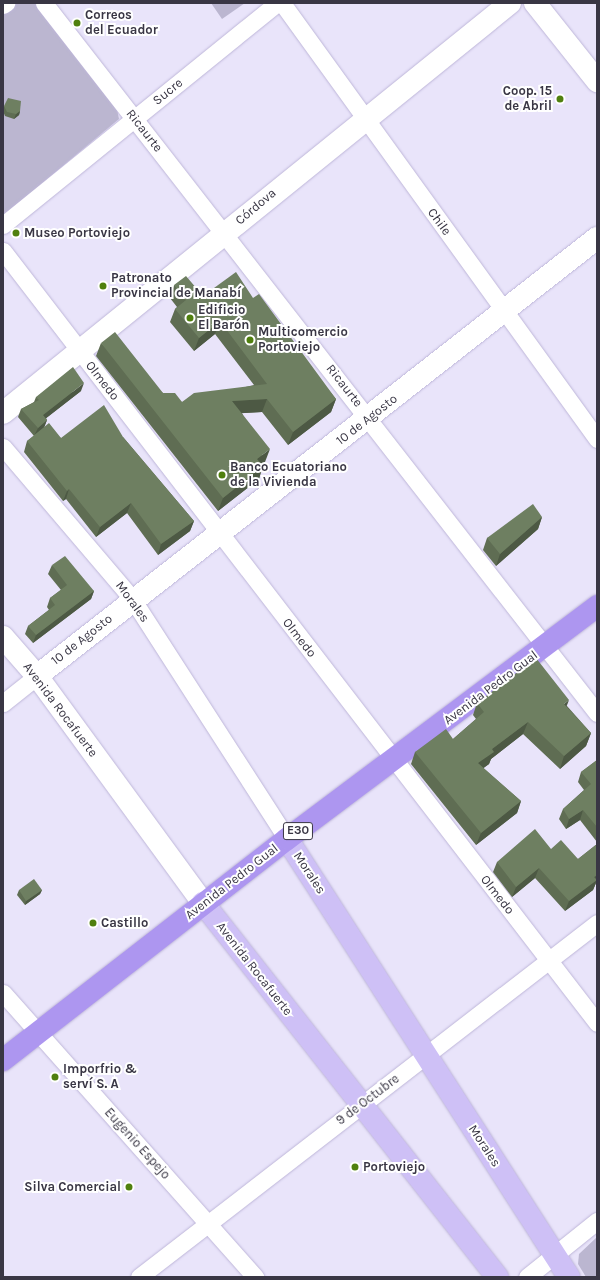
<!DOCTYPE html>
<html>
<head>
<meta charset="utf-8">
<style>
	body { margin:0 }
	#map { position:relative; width:600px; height:1280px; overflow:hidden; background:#e9e4fa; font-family:Karla,sans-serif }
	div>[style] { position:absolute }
	.green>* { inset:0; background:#bbb6d0 }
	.roads { filter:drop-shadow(0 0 1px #beb6d9) drop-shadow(0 0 1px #beb6d9) }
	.street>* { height:17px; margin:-8.5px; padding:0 8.5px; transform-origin:8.5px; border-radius:8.5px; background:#fff }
	.secondary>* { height:22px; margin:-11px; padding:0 11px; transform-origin:11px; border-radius:11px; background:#fff }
	.primary>* { height:22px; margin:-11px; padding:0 11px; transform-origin:11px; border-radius:11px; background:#cec0f6 }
	.highway>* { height:22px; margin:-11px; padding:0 11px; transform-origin:11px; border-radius:11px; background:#ad96f0 }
	.wall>* { inset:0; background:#5f6d53 }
	.shaded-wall>* { inset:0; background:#4d5944 }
	.building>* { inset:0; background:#6e7f61 }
	.dots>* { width:11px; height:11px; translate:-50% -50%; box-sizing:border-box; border:2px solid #fff; border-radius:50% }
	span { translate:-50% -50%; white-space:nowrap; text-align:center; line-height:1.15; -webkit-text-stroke:4px #fff; paint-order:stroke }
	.shield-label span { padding:1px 3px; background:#fff; border:1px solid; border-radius:3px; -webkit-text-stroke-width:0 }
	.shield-label { font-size:12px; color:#393644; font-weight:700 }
	.poi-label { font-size:13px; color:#393644; font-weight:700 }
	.left { translate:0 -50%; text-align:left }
	.right { translate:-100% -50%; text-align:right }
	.street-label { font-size:13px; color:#393644 }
	.frame { position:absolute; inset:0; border:4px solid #393644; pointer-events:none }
</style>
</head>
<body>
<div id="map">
	<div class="green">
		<div style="clip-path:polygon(15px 3px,35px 3px,117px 109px,119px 119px,3px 216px,3px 12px)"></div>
		<div style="clip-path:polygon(211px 3px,245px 3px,222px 19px)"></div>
		<div style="clip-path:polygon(597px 1237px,597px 1277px,586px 1277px,578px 1264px,579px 1254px)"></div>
	</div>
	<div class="roads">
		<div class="street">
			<div style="left:44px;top:3px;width:900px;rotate:52.09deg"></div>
			<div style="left:282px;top:3px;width:538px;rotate:54.15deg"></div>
			<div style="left:3px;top:5px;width:4px;rotate:-34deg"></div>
			<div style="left:3px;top:225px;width:353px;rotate:-39deg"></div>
			<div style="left:3px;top:251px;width:974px;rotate:52.42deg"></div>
			<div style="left:3px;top:447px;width:201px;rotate:49.6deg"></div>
			<div style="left:133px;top:600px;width:284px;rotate:57.2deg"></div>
			<div style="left:3px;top:703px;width:43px;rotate:-38.5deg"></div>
			<div style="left:3px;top:993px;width:380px;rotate:48.4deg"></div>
			<div style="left:139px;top:1277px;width:579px;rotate:-37.7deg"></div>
			<div style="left:527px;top:1277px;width:90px;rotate:-38.7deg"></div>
		</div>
		<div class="secondary">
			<div style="left:535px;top:3px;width:100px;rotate:51.5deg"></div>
			<div style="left:3px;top:413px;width:652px;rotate:-38.96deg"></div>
			<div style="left:3px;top:637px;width:52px;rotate:48.9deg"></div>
			<div style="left:37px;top:676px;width:281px;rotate:53.8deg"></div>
			<div style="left:37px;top:676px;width:711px;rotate:-38.03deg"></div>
		</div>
		<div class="primary">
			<div style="left:287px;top:839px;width:521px;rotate:57.23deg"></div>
			<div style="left:203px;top:903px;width:476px;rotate:51.8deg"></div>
		</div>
		<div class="highway">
			<div style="left:3px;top:1060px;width:360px;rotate:-37.9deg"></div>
			<div style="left:287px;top:839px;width:388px;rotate:-36.9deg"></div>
		</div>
	</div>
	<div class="wall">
		<div style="clip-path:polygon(4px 106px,20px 111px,19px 115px,14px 119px,5px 116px,3px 111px)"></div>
		<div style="clip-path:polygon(174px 285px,203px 296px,253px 298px,336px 399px,331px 412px,288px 445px,262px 412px,242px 413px,265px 462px,262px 465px,259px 479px,218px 511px,96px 356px,101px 343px,163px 393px,182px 402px,254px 385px,215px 334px,194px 351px,170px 322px,175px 309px,177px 307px,170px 298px)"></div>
		<div style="clip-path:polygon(81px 391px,46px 418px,47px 420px,44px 427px,61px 438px,123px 437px,194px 521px,190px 531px,158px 555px,127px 513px,96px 537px,66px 499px,63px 501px,24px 452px,27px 441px,34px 436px,18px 417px,21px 409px,34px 402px,36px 397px)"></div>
		<div style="clip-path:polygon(542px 517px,538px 529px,496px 566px,483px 550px,487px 538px)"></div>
		<div style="clip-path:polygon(52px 565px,94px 591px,91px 599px,33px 643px,25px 634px,28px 626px,49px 610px,47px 607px,50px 598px,61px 590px,48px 574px)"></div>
		<div style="clip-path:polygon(477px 703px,567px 706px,591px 733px,586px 746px,560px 769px,523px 734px,491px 759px,489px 764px,483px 768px,521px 801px,517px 813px,476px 845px,411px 764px,415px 752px,453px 739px,476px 719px,473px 715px)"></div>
		<div style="clip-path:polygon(597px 760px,597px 842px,580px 820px,566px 829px,559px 819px,563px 809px,584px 790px,578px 782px,581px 772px)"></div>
		<div style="clip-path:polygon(597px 844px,597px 882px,596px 883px,593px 890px,565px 911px,535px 878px,512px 897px,493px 872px,497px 862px,551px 849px,578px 859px)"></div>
		<div style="clip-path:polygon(19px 890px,42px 890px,40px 894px,25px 905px,17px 895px)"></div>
	</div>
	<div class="shaded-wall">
		<div style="clip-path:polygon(20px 111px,19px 115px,14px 119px,16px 114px)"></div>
		<div style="clip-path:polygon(220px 321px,215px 334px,194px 351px,199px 338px)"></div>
		<div style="clip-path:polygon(84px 383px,81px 391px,40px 423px,43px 415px)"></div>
		<div style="clip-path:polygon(267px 399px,262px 412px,228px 414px,232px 401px)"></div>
		<div style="clip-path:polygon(336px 399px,331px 412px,288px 445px,293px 432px)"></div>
		<div style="clip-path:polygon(47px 420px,44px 428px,34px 436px,38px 428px)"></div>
		<div style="clip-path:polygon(270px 449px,265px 462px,253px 472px,257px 459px)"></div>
		<div style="clip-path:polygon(263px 466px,259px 479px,218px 511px,223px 498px)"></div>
		<div style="clip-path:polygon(69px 489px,66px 499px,63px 501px,67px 491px)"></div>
		<div style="clip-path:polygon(131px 503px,127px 513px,96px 537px,100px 527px)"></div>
		<div style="clip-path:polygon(542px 517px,538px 529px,496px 566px,500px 554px)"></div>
		<div style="clip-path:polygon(194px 521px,190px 531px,158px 555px,161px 544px)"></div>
		<div style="clip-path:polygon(94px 591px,91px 599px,33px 643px,36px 635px)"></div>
		<div style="clip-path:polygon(569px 700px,564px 713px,564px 704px)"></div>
		<div style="clip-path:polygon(528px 722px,523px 734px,491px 759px,489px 764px,473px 776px,478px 763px,492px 749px)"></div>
		<div style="clip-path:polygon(591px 733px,586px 746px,560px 769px,564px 756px)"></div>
		<div style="clip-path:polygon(521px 801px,517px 813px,476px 845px,481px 833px)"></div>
		<div style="clip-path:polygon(583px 810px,580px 820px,566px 829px,569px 819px)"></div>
		<div style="clip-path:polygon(539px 868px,535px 878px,512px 897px,516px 887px)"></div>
		<div style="clip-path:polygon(597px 875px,597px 882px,596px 883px,593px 890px,565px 911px,569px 901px)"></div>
		<div style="clip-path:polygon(42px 890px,40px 894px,25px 905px,26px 901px)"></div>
	</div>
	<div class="building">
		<div style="clip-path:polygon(8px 98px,21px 101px,20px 111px,16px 114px,7px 112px,4px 106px)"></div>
		<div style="clip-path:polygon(236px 272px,253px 298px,259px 294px,336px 399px,293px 432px,267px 399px,232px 401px,270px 449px,257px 459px,263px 466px,223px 498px,101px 343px,115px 332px,163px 393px,175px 393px,182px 402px,194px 393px,267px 384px,220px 321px,199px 338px,175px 309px,186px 300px,174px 285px,186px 276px,203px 296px)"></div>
		<div style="clip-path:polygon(73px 367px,84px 383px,43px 415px,47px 420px,38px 428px,21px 409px,39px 400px,36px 397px)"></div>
		<div style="clip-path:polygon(104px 405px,123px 437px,194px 521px,161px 544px,131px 503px,100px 527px,69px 489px,67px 491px,27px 441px,49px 423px,61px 438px)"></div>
		<div style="clip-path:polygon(533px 504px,542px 517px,500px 554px,487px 538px)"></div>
		<div style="clip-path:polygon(65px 556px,94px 591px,36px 635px,28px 626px,55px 605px,50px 598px,67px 585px,52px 565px)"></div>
		<div style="clip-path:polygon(536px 658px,569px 700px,564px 704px,591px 733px,564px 756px,528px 722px,492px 749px,494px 752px,478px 763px,521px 801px,481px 833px,415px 752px,446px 729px,453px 739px,484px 712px,477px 703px)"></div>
		<div style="clip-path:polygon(597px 760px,597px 827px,583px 810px,569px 819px,563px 809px,591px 784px,581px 772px)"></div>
		<div style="clip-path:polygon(535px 829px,551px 849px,561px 840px,578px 859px,597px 844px,597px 875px,594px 877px,597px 880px,569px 901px,539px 868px,516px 887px,497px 862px)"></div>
		<div style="clip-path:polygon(34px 879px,42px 890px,26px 901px,19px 890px)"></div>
	</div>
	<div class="dots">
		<div style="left:77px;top:23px;background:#50800f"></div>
		<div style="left:560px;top:99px;background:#50800f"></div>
		<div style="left:16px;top:233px;background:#50800f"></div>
		<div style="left:103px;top:286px;background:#50800f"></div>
		<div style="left:190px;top:318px;background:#50800f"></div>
		<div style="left:250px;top:340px;background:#50800f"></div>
		<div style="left:222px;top:475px;background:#50800f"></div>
		<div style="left:93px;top:923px;background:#50800f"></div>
		<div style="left:55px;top:1077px;background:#50800f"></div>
		<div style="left:355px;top:1167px;background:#50800f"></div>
		<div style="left:129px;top:1187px;background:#50800f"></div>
	</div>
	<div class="shield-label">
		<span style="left:298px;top:831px">E30</span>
	</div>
	<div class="poi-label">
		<span class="left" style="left:85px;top:23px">Correos<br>del Ecuador</span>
		<span class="right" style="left:552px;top:99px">Coop. 15<br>de Abril</span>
		<span class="left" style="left:24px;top:233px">Museo Portoviejo</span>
		<span class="left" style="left:111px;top:286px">Patronato<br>Provincial de Manabí</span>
		<span class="left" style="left:198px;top:318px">Edificio<br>El Barón</span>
		<span class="left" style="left:258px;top:340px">Multicomercio<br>Portoviejo</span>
		<span class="left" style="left:230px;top:475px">Banco Ecuatoriano<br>de la Vivienda</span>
		<span class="left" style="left:101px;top:923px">Castillo</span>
		<span class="left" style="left:63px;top:1077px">Imporfrio &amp;<br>serví S. A</span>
		<span class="left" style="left:363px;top:1167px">Portoviejo</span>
		<span class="right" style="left:121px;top:1187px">Silva Comercial</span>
	</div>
	<div class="street-label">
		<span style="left:168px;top:92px;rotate:-39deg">Sucre</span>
		<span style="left:144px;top:131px;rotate:52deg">Ricaurte</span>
		<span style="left:256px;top:207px;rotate:-40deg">Córdova</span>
		<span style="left:439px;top:222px;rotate:54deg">Chile</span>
		<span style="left:102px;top:381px;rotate:52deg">Olmedo</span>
		<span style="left:344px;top:386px;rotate:52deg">Ricaurte</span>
		<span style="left:367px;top:420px;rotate:-38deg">10 de Agosto</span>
		<span style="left:132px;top:602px;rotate:54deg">Morales</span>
		<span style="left:299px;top:638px;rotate:52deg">Olmedo</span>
		<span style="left:82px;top:640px;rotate:-38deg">10 de Agosto</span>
		<span style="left:491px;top:688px;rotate:-37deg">Avenida Pedro Gual</span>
		<span style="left:60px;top:710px;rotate:53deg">Avenida Rocafuerte</span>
		<span style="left:309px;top:873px;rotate:57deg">Morales</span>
		<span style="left:232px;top:882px;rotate:-38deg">Avenida Pedro Gual</span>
		<span style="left:497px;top:895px;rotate:52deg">Olmedo</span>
		<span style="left:254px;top:969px;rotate:52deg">Avenida Rocafuerte</span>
		<span style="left:368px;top:1100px;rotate:-37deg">9 de Octubre</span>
		<span style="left:137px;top:1144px;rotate:48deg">Eugenio Espejo</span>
		<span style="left:484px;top:1146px;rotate:57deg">Morales</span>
	</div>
	<div class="frame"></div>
</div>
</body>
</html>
